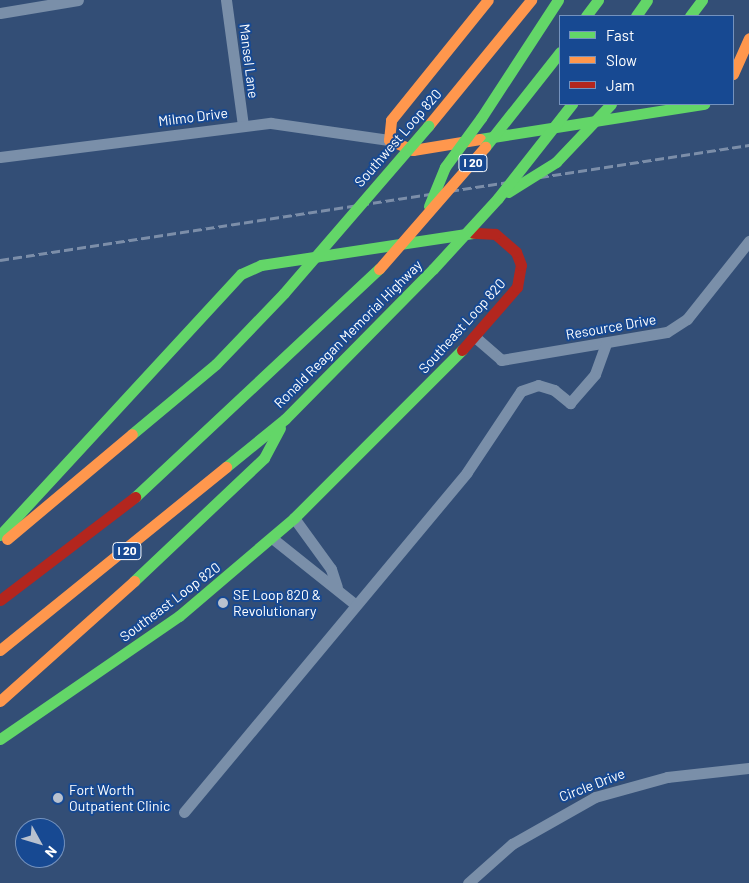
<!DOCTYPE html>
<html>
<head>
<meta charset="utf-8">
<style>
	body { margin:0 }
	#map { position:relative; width:749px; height:883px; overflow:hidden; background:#334e76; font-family:Barlow,sans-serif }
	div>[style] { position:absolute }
	.street>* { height:11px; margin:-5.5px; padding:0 5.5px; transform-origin:5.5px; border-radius:5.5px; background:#7a8fa9 }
	.fast>* { height:11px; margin:-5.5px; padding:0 5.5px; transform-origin:5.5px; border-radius:5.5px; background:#63d668 }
	.slow>* { height:11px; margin:-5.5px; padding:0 5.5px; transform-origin:5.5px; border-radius:5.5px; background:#ff974d }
	.jam>* { height:11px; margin:-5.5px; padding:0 5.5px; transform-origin:5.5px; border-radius:5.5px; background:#b3261e }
	.rail>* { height:3px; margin-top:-1.5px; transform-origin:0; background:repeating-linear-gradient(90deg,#7c8ea9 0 9px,transparent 0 13px) }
	.fast-bridge>* { height:11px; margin:-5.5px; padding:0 5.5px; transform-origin:5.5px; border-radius:5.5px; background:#63d668 }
	.slow-bridge>* { height:11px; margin:-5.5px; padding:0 5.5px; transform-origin:5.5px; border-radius:5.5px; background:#ff974d }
	.dots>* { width:14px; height:14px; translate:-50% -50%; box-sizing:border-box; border:2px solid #174992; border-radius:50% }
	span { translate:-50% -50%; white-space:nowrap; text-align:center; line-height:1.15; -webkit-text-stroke:4px #174992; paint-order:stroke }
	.shield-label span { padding:1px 4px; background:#174992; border:1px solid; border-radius:4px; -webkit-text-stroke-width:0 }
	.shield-label { font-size:12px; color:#fff; font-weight:700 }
	.street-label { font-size:14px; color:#fff }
	.poi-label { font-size:14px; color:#fff }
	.left { translate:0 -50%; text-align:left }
	.legend { position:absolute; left:559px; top:15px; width:175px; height:90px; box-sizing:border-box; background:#174992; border:1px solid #7492be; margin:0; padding:6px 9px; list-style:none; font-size:15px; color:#fff }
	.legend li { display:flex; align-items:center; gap:10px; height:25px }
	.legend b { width:25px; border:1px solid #7492be }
	.north { position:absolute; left:15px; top:818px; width:50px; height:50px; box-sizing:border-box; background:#174992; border:1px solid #7492be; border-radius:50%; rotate:129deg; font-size:14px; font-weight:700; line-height:20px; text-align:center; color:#fff }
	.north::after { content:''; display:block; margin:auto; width:18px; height:22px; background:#b8c1cf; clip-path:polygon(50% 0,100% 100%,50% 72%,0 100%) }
</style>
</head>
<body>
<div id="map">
	<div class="street">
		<div style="left:226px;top:0;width:127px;rotate:82.3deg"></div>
		<div style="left:0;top:13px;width:79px;rotate:-9.5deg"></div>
		<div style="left:0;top:157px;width:273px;rotate:-7.2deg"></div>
		<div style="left:271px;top:123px;width:119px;rotate:8.2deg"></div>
		<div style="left:475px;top:337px;width:35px;rotate:41deg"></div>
		<div style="left:501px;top:360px;width:168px;rotate:-9.6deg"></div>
		<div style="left:667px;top:332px;width:24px;rotate:-33deg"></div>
		<div style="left:687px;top:319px;width:100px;rotate:-51.5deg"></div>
		<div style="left:294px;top:518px;width:63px;rotate:54deg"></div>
		<div style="left:331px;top:569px;width:19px;rotate:72deg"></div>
		<div style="left:272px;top:538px;width:107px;rotate:38.6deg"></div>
		<div style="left:184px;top:812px;width:442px;rotate:-50.2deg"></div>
		<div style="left:467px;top:472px;width:97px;rotate:-56.3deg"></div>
		<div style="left:521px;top:391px;width:18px;rotate:-19deg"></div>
		<div style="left:538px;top:385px;width:17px;rotate:17deg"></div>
		<div style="left:554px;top:390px;width:21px;rotate:39deg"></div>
		<div style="left:570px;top:403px;width:38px;rotate:-49deg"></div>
		<div style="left:595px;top:374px;width:33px;rotate:-70deg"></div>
		<div style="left:468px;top:883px;width:59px;rotate:-41.6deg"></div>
		<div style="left:512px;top:844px;width:95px;rotate:-29.5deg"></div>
		<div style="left:595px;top:797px;width:75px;rotate:-15.5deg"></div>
		<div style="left:667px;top:777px;width:82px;rotate:-6.3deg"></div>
	</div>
	<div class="fast">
		<div style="left:586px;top:16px;width:20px;rotate:-53deg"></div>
		<div style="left:636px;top:16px;width:19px;rotate:-55deg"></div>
		<div style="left:690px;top:16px;width:20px;rotate:-53deg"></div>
		<div style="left:481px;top:118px;width:141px;rotate:-56.9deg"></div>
		<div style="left:480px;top:139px;width:227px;rotate:-8.9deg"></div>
		<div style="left:132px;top:434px;width:109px;rotate:-39.8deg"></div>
		<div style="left:216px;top:364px;width:98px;rotate:-46.2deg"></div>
		<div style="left:226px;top:467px;width:76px;rotate:-39.1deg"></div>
		<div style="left:285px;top:419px;width:211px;rotate:-45.4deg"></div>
		<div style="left:135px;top:497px;width:334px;rotate:-43.1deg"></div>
		<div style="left:0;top:535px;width:355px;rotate:-47.3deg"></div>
		<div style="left:241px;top:274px;width:22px;rotate:-24deg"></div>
		<div style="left:261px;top:265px;width:214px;rotate:-8.6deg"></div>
		<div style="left:134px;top:581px;width:179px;rotate:-43.4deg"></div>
		<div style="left:264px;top:458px;width:34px;rotate:-62deg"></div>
		<div style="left:0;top:739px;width:217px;rotate:-34.5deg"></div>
		<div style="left:179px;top:616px;width:151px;rotate:-40.4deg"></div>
		<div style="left:294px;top:518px;width:238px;rotate:-45deg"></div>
	</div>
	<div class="slow">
		<div style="left:733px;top:74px;width:39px;rotate:-66deg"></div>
		<div style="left:428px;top:126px;width:163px;rotate:-50.7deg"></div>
		<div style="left:480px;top:139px;width:68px;rotate:170.7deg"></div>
		<div style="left:413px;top:150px;width:26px;rotate:-157deg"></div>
		<div style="left:389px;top:140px;width:20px;rotate:-84deg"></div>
		<div style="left:391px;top:120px;width:154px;rotate:-51.1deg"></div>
		<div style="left:7px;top:539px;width:163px;rotate:-40deg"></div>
		<div style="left:0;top:650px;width:291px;rotate:-39deg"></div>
		<div style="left:0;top:701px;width:180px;rotate:-41.8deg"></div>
	</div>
	<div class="jam">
		<div style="left:462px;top:350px;width:84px;rotate:-48.9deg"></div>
		<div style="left:517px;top:287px;width:22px;rotate:-80deg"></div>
		<div style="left:521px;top:265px;width:14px;rotate:-111deg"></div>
		<div style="left:516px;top:252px;width:28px;rotate:-139deg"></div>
		<div style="left:495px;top:234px;width:22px;rotate:-177deg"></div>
		<div style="left:0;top:600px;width:170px;rotate:-37.3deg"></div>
	</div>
	<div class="rail">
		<div style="left:0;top:260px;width:758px;rotate:-8.73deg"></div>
	</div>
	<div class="fast-bridge">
		<div style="left:485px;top:147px;width:121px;rotate:-51.7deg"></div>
		<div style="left:508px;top:192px;width:57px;rotate:-32deg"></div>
		<div style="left:556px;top:162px;width:80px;rotate:-46.5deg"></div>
		<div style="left:429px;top:206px;width:42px;rotate:-67.7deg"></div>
		<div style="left:445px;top:167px;width:61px;rotate:-53.7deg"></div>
		<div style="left:433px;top:269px;width:96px;rotate:-47.5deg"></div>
		<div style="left:498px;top:198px;width:120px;rotate:-51.8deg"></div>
		<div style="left:284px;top:293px;width:221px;rotate:-49.2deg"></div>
	</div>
	<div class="slow-bridge">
		<div style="left:379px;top:269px;width:162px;rotate:-49deg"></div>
	</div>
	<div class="dots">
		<div style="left:223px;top:603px;background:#b8c1cf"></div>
		<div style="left:58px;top:798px;background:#b8c1cf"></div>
	</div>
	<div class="shield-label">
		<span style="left:473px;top:163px">I 20</span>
		<span style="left:127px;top:551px">I 20</span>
	</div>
	<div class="street-label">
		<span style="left:249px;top:61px;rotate:83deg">Mansel Lane</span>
		<span style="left:193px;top:117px;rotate:-7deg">Milmo Drive</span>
		<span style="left:398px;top:138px;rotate:-49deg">Southwest Loop 820</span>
		<span style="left:462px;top:326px;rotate:-48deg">Southeast Loop 820</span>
		<span style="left:611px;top:327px;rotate:-10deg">Resource Drive</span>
		<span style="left:348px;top:334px;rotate:-45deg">Ronald Reagan Memorial Highway</span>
		<span style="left:170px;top:602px;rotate:-37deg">Southeast Loop 820</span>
		<span style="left:592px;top:785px;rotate:-21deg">Circle Drive</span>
	</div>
	<div class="poi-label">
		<span class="left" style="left:233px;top:603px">SE Loop 820 &amp;<br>Revolutionary</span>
		<span class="left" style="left:69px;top:798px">Fort Worth<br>Outpatient Clinic</span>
	</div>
	<ul class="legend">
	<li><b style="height:6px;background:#63d668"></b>Fast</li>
	<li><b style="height:6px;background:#ff974d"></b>Slow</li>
	<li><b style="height:6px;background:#b3261e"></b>Jam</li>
	</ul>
	<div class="north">N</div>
</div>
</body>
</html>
